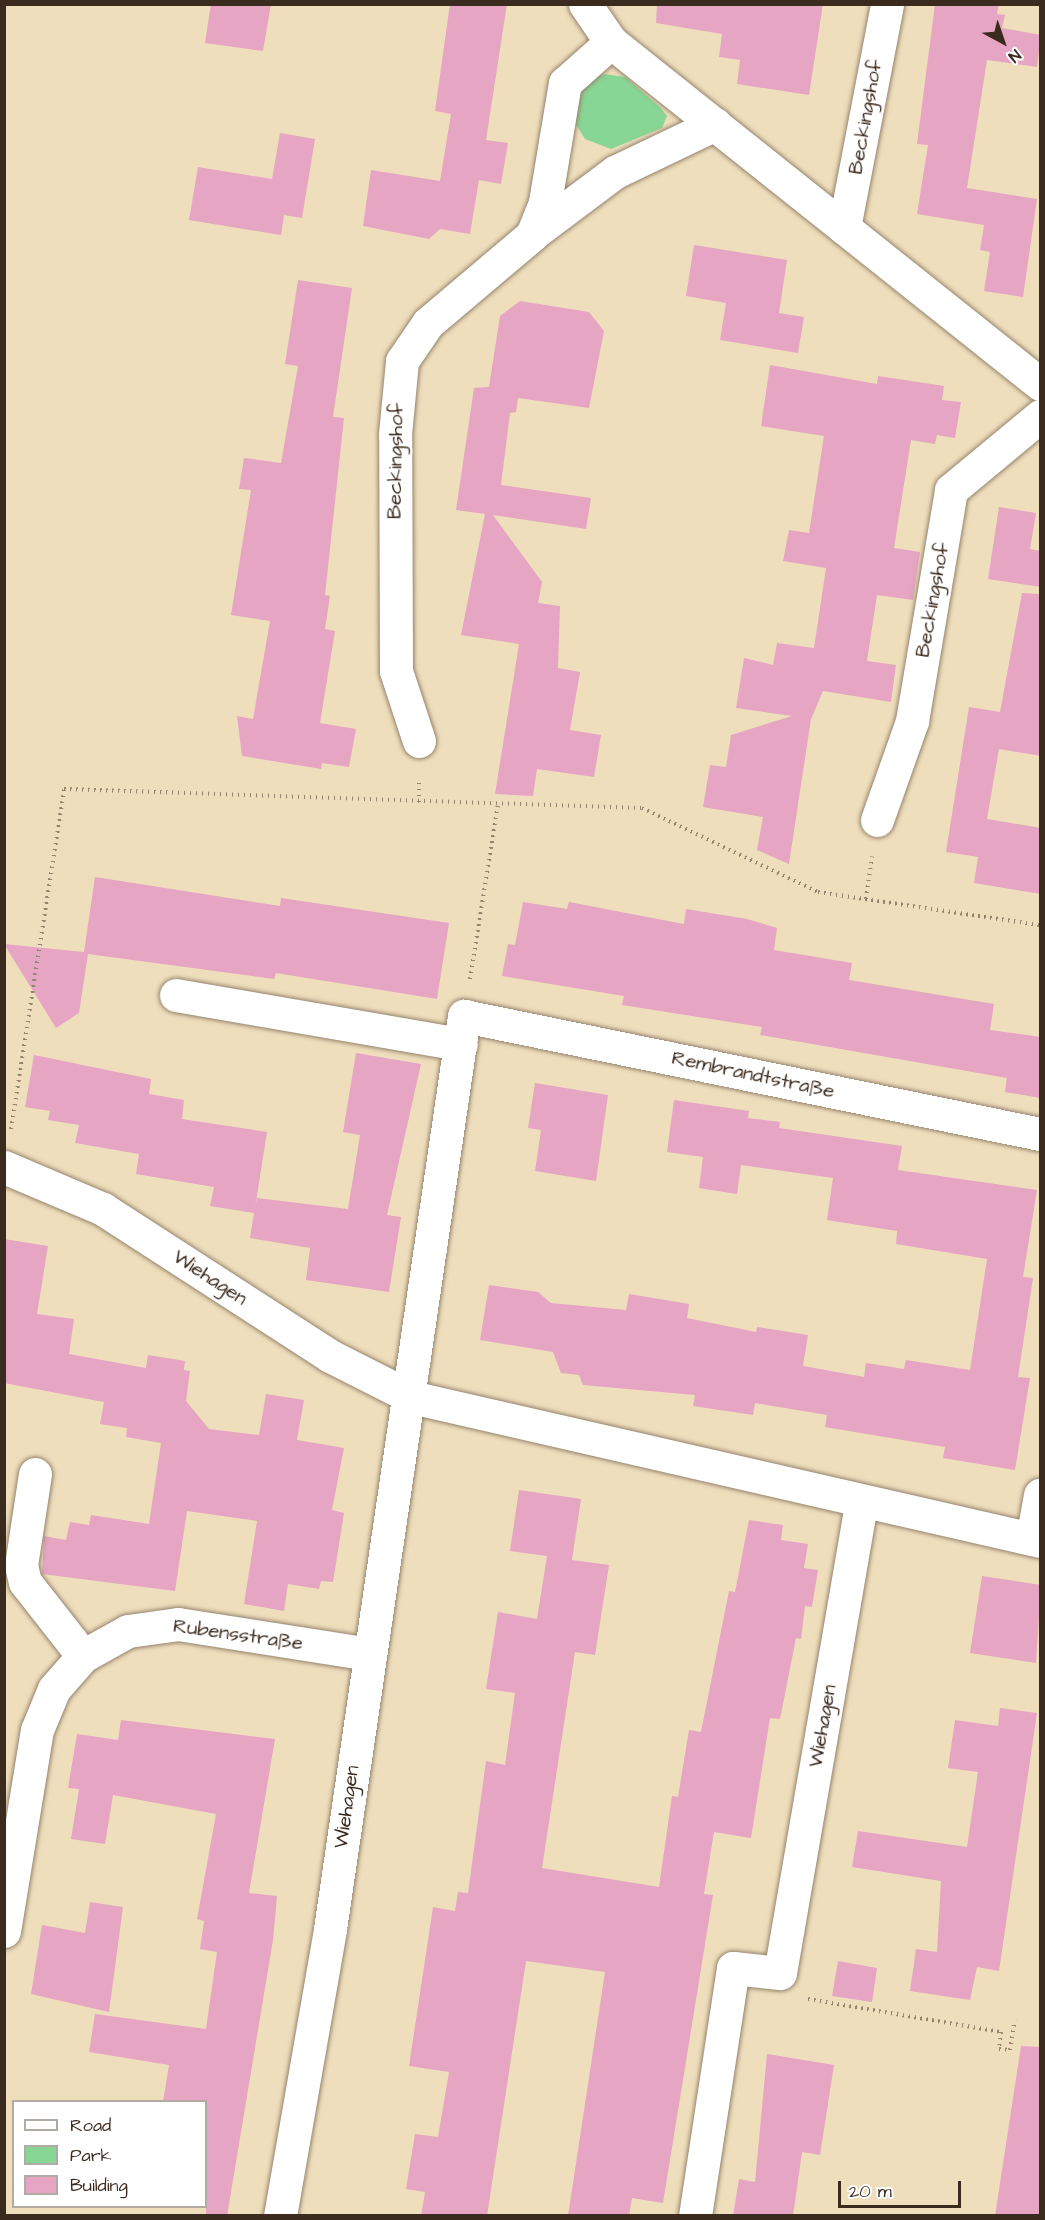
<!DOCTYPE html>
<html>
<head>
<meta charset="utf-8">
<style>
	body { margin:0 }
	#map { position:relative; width:1045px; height:2220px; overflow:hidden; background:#efdebc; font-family:"Architects Daughter",sans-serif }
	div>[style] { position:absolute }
	.green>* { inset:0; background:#88d695 }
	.building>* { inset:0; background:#e5a5c3 }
	.path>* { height:4px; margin-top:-2px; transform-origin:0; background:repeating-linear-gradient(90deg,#95846d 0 1.5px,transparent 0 6px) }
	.roads { filter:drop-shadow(0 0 2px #95846d) drop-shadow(0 0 2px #95846d) }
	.minor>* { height:33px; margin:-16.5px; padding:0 16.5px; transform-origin:16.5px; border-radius:16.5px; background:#fff }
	span { translate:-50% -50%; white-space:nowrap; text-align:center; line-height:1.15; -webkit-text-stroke:4.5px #fff; paint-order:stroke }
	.street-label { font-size:20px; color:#3b2a1e }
	.frame { position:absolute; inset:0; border:6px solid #3b2a1e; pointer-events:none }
	.legend { position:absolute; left:12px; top:2100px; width:195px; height:108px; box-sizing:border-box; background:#fff; border:2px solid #b1aaa5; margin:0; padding:8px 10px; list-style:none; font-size:18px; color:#3b2a1e }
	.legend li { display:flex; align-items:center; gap:12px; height:30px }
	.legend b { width:30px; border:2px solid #b1aaa5 }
	.north { position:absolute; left:973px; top:12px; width:60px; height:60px; -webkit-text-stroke:4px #fff; paint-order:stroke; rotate:140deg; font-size:16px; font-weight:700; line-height:24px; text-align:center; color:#3b2a1e }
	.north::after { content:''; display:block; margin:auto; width:21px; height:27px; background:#3b2a1e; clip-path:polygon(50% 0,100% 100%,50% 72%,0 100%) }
	.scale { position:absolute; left:838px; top:2181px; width:123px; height:27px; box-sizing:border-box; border:3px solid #3b2a1e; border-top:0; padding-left:8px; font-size:18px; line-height:21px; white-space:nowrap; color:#3b2a1e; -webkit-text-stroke:4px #fff; paint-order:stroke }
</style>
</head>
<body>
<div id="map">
	<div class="green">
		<div style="clip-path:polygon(604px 74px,625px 77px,661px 108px,667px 116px,662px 128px,611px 149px,585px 139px,575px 123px,573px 105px,584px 83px)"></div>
	</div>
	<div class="building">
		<div style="clip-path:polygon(211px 4px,271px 4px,263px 51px,205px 43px)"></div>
		<div style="clip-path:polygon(450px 4px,507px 4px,486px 140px,508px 143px,501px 184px,479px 180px,470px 234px,440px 229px,429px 239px,363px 226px,371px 170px,440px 181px,451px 114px,435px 111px)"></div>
		<div style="clip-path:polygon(657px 4px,823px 4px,809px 95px,737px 84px,740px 60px,719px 57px,722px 34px,656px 23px)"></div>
		<div style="clip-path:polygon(935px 4px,999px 4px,997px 14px,1005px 15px,1002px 28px,1041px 35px,1037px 67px,987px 60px,967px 188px,1037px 199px,1023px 297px,984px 291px,990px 252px,980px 250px,984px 225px,917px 214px,928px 145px,917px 144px)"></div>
		<div style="clip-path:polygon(280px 133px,315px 139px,302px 218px,284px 215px,281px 235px,189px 220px,198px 167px,272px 179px)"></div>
		<div style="clip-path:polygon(694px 245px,787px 260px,779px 313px,804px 317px,798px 353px,720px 340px,726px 303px,686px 296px)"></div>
		<div style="clip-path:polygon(298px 280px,352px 288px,333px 417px,344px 418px,325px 595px,330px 596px,325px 629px,335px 631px,320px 723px,356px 729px,349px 767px,322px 763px,321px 769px,242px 756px,237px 716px,253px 719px,270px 621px,231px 615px,251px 490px,239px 489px,244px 458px,281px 463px,298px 366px,285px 364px)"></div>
		<div style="clip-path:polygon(520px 301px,589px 312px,604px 331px,589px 408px,518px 398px,516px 412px,510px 413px,501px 485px,591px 498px,586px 529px,493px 515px,542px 582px,538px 603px,560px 606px,558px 668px,580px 672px,570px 730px,601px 735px,594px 777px,537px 769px,533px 796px,495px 794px,519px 644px,461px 635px,485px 514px,456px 510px,474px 388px,489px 387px,500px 316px)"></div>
		<div style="clip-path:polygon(770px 365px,877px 384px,878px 376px,944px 386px,942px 400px,961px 402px,955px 438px,937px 435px,935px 444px,911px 440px,894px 548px,920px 552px,913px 600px,877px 595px,867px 661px,896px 665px,891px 702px,823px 691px,811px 719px,789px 864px,757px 850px,763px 817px,703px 807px,710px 765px,726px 767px,731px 735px,792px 716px,736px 708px,744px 658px,773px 665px,777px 643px,814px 648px,826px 568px,783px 561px,789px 530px,809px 533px,824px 436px,761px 426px)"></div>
		<div style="clip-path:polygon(999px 507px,1036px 513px,1030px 549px,1041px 551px,1041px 587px,988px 579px)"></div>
		<div style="clip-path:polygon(1022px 593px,1041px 594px,1041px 756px,999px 749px,987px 819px,1041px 828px,1041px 894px,974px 883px,978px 857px,946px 852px,969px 707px,1000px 712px)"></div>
		<div style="clip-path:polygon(95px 877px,280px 906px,281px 898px,449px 923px,437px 999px,276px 973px,274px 979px,88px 954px,79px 1013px,56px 1028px,4px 944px,84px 952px)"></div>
		<div style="clip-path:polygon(523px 902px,567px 909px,569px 902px,684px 924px,686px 909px,747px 919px,777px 928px,774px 950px,852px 963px,849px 980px,994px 1004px,990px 1030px,1041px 1037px,1041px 1098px,1005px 1092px,1007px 1078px,760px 1035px,762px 1027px,622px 1005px,624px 996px,502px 976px,508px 944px,515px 945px)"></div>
		<div style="clip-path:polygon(356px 1053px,421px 1064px,387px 1215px,401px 1217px,389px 1292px,306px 1280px,310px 1248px,250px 1238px,254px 1213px,210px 1206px,214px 1187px,136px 1174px,139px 1154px,75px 1143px,79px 1125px,48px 1120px,50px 1111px,25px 1107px,34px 1055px,151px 1079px,149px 1094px,184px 1100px,182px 1119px,267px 1132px,255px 1208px,257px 1198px,348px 1209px,360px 1135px,343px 1132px)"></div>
		<div style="clip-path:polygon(535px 1083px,608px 1095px,596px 1181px,535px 1171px,541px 1130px,528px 1128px)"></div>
		<div style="clip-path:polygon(674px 1100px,749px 1111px,748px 1118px,780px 1122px,779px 1128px,902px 1146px,898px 1170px,1037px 1190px,1023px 1277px,1033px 1278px,1018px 1377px,1030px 1378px,1015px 1470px,943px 1458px,945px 1447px,825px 1427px,827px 1415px,755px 1403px,753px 1415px,693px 1406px,695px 1395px,583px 1385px,579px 1375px,561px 1373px,553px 1352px,480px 1340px,489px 1285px,538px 1292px,551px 1303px,626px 1310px,629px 1294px,689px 1304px,687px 1318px,756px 1332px,757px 1327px,808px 1335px,803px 1366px,864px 1377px,866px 1363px,904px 1369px,906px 1360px,970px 1370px,987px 1259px,896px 1244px,897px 1231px,827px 1220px,833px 1178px,741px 1165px,737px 1194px,699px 1188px,703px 1157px,667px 1152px)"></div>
		<div style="clip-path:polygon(4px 1239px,48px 1246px,37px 1314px,74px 1319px,69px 1354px,146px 1368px,148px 1355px,185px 1361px,184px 1370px,190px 1371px,186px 1401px,209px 1429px,259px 1435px,266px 1394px,304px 1400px,297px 1440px,344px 1448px,332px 1510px,344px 1513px,333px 1582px,321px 1581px,319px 1589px,288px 1584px,284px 1611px,244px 1604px,257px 1521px,187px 1511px,175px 1591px,42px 1574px,44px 1536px,66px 1540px,70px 1522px,89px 1525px,91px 1515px,149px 1524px,161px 1443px,126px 1437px,127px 1428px,100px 1424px,104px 1402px,4px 1383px)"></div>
		<div style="clip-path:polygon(519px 1490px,581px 1499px,572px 1560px,609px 1565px,595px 1655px,575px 1652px,542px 1868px,659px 1887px,672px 1796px,678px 1797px,689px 1730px,701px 1732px,729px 1591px,735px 1592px,749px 1520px,783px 1525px,781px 1540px,808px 1544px,804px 1568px,818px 1570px,812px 1607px,805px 1606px,801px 1639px,796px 1638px,780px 1719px,770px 1718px,751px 1838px,714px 1832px,704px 1894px,713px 1895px,663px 2203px,632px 2198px,629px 2216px,568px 2216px,605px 1972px,526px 1961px,487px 2216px,421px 2216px,425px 2192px,406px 2189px,415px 2134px,438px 2137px,449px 2072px,409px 2066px,433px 1907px,455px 1911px,458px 1892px,468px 1893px,486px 1761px,505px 1765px,515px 1693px,486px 1689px,498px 1612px,537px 1619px,547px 1556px,510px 1551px)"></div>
		<div style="clip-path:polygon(982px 1576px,1041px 1585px,1036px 1663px,970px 1653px)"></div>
		<div style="clip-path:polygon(1000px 1708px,1037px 1713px,999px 1971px,977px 1967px,970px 2000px,910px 1991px,916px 1949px,937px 1952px,941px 1881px,852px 1867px,858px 1831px,967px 1847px,978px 1772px,948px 1768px,955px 1720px,998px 1726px)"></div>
		<div style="clip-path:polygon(121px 1720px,275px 1739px,249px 1893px,277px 1896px,273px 1940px,227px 2216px,206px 2216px,206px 2102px,163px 2102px,169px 2065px,89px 2052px,95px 2014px,206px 2029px,217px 1952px,200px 1949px,204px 1921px,197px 1919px,216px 1814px,113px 1795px,105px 1844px,71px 1839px,79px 1789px,68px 1788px,77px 1734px,118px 1740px)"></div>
		<div style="clip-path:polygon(90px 1902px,123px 1907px,109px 2012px,31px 1994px,42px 1925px,85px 1933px)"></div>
		<div style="clip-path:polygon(838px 1961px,877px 1968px,872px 2002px,832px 1996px)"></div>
		<div style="clip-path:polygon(1021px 2046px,1041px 2047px,1041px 2216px,995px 2216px)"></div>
		<div style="clip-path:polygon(767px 2054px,834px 2065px,820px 2155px,802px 2152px,793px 2216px,733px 2216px,739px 2179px,755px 2182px)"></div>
	</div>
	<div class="path">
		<div style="left:419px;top:802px;width:23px;rotate:-90deg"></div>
		<div style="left:866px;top:899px;width:43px;rotate:-82.1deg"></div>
		<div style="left:470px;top:979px;width:176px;rotate:-80.9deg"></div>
		<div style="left:11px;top:1129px;width:344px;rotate:-81.1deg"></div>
		<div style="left:64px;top:789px;width:578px;rotate:1.88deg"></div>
		<div style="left:642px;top:808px;width:195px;rotate:25.5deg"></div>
		<div style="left:818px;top:892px;width:224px;rotate:8.5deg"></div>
		<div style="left:808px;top:1999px;width:196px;rotate:9.7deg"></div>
		<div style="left:1001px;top:2032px;width:17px;rotate:97deg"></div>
		<div style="left:999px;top:2049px;width:11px;rotate:5deg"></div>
		<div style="left:1010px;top:2050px;width:30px;rotate:-81deg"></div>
	</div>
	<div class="roads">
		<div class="minor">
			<div style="left:585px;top:4px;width:46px;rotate:55.6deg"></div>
			<div style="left:611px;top:42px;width:549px;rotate:38.56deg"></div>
			<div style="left:844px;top:228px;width:228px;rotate:-79.1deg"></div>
			<div style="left:535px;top:232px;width:100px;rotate:-36.9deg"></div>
			<div style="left:615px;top:172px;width:111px;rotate:-25.6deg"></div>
			<div style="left:419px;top:741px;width:74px;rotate:-108.2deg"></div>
			<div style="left:396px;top:671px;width:237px;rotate:-90.2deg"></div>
			<div style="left:395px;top:434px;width:73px;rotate:-84.5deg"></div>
			<div style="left:402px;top:361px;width:46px;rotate:-55.6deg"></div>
			<div style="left:428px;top:323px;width:136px;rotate:-40.2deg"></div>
			<div style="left:532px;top:235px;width:35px;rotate:-68deg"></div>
			<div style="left:545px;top:202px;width:121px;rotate:-80.5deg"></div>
			<div style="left:565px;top:83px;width:62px;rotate:-41.7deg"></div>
			<div style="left:877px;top:820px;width:105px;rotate:-70.5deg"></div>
			<div style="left:912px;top:721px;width:234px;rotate:-80.4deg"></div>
			<div style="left:951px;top:490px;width:116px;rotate:-39.7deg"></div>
			<div style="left:176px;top:995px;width:289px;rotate:9.8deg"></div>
			<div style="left:4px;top:1167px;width:108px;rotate:23deg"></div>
			<div style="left:103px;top:1209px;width:270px;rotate:32.9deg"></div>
			<div style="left:330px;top:1356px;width:91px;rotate:26.8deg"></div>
			<div style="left:411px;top:1397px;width:645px;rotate:12.89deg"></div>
			<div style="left:35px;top:1474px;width:92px;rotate:98.7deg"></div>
			<div style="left:21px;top:1565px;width:17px;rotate:77deg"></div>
			<div style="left:25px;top:1582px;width:94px;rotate:51.9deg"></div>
			<div style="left:1032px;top:1539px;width:45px;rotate:-79.7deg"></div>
			<div style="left:4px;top:1931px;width:204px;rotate:-80.7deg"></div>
			<div style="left:37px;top:1730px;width:44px;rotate:-67.5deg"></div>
			<div style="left:54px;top:1689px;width:44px;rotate:-48.7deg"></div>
			<div style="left:83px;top:1656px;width:51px;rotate:-29.1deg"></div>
			<div style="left:128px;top:1631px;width:50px;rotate:-8deg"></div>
			<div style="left:178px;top:1624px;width:193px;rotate:8.9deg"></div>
			<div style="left:280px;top:2216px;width:291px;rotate:-80.1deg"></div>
			<div style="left:330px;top:1929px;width:923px;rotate:-81.65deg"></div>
			<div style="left:464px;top:1016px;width:588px;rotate:11.58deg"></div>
			<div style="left:695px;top:2216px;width:251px;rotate:-81.3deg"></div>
			<div style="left:733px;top:1968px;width:47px;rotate:6.1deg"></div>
			<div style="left:780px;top:1973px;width:477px;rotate:-80.2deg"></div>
		</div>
	</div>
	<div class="street-label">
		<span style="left:866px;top:117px;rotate:-80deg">Beckingshof</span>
		<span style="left:396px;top:461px;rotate:-89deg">Beckingshof</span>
		<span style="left:933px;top:600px;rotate:-80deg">Beckingshof</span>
		<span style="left:753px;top:1075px;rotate:12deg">Rembrandtstraße</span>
		<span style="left:210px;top:1278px;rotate:33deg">Wiehagen</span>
		<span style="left:238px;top:1635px;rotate:8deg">Rubensstraße</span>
		<span style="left:823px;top:1726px;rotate:-80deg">Wiehagen</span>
		<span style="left:347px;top:1807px;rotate:-82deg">Wiehagen</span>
	</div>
	<div class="frame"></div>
	<ul class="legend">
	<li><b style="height:8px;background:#fff"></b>Road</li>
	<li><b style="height:16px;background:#88d695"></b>Park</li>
	<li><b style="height:16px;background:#e5a5c3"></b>Building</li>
	</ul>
	<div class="north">N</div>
	<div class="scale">20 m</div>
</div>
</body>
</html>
